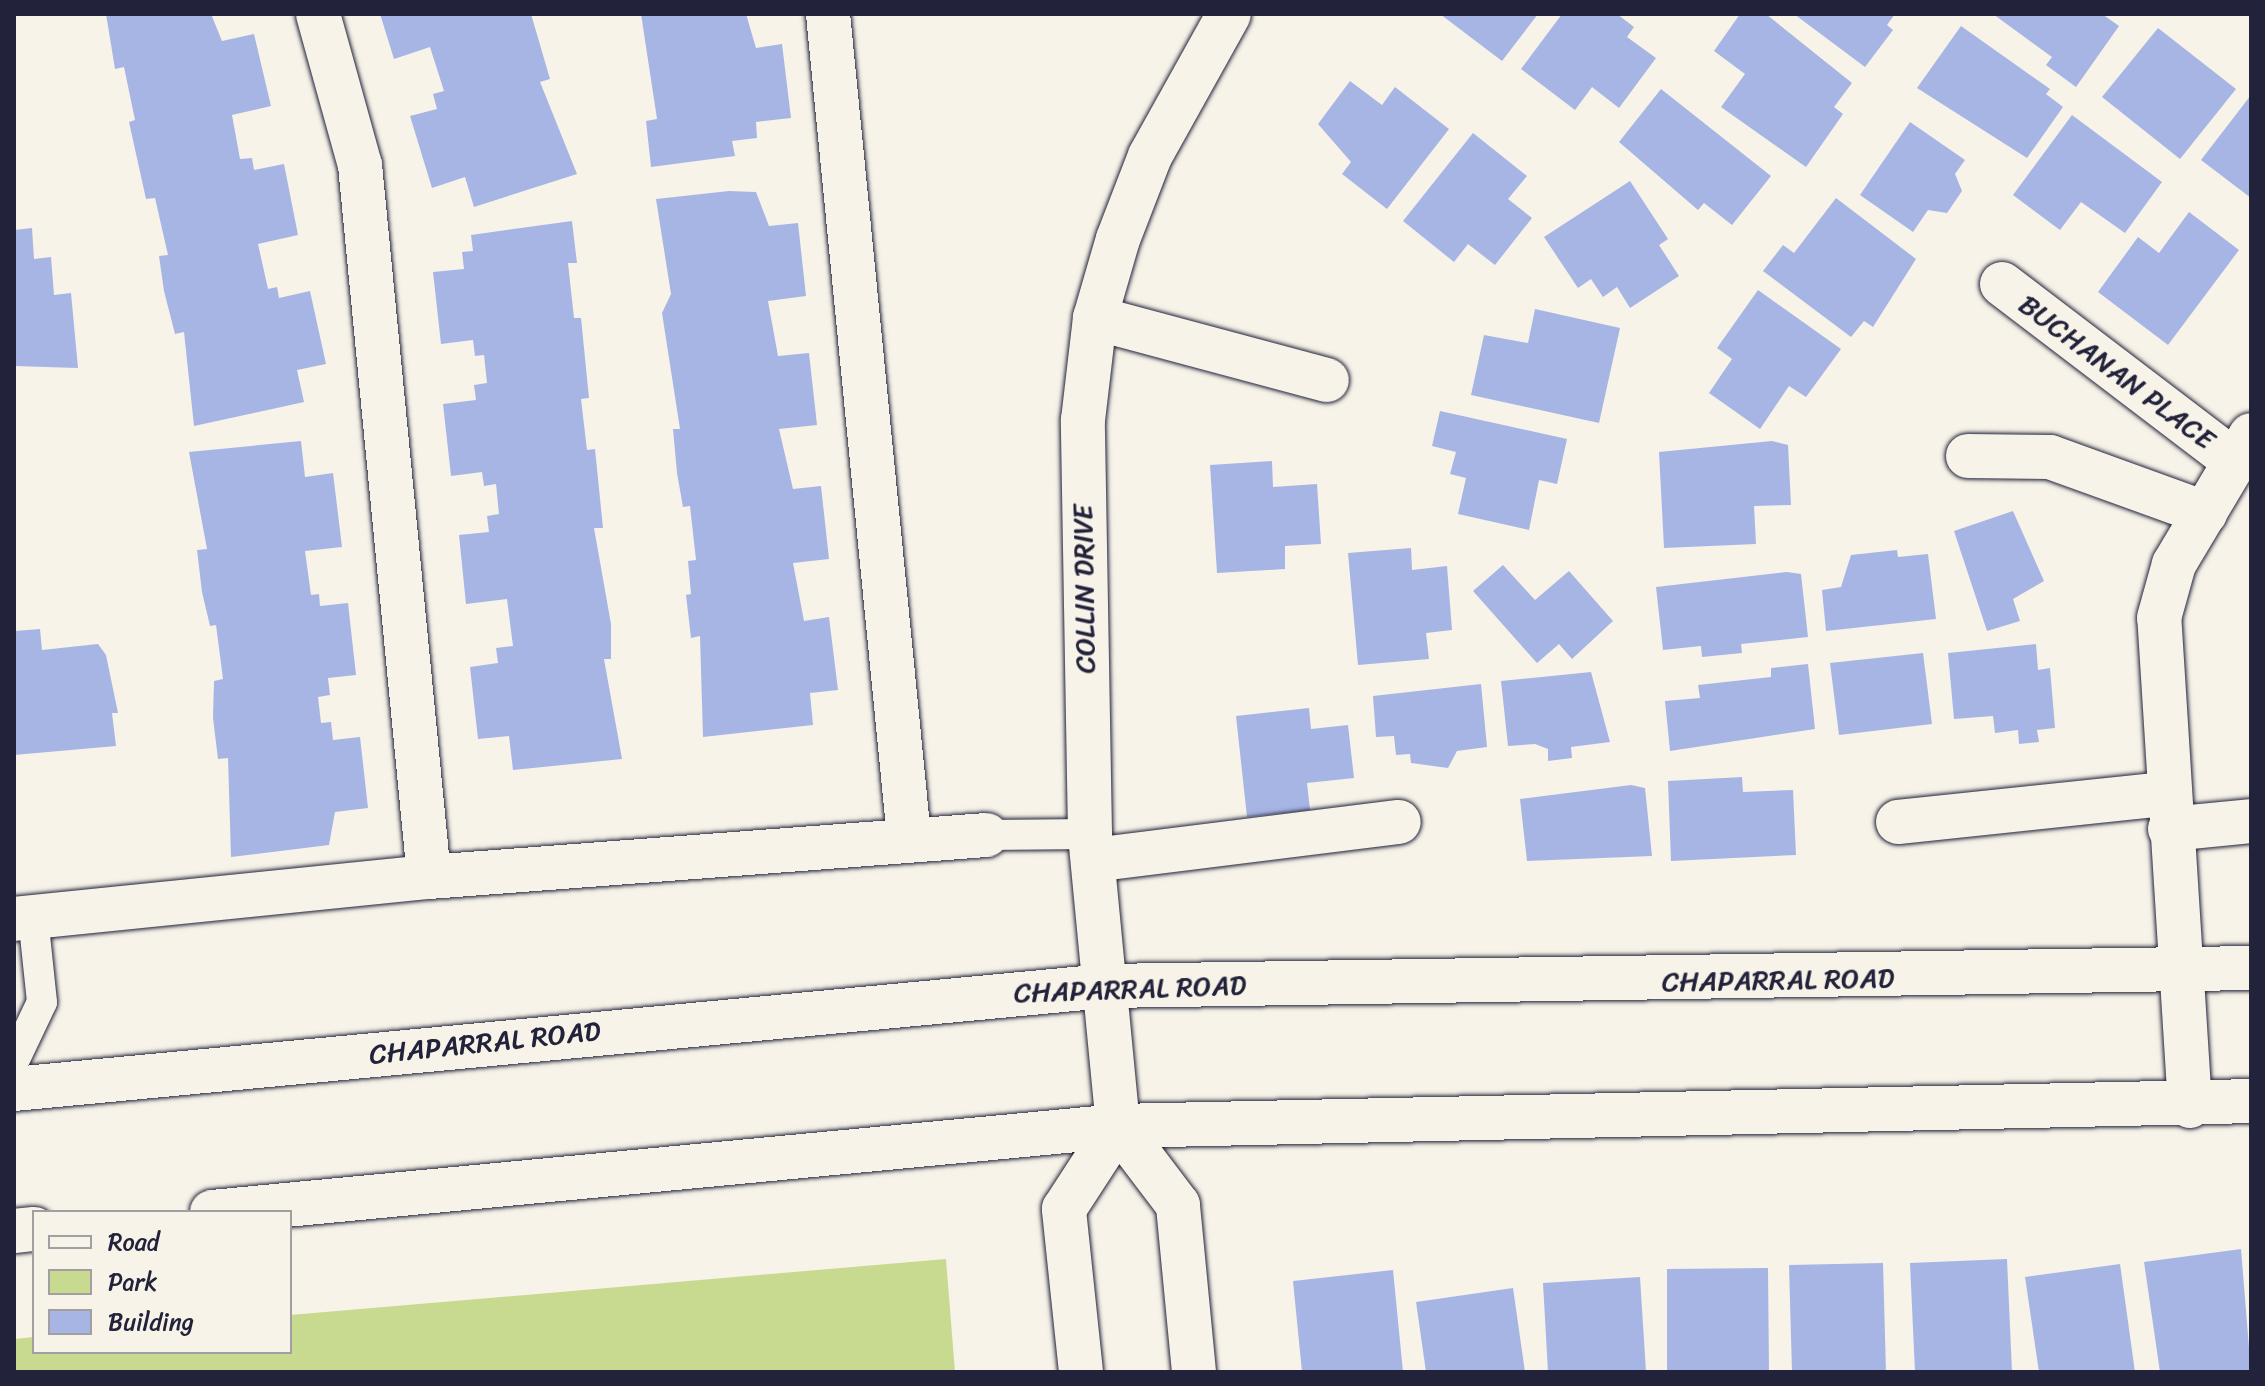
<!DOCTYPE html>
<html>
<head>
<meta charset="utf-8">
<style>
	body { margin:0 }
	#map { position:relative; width:2265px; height:1386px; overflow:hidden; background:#f7f3e8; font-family:Sriracha,sans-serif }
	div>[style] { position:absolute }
	.green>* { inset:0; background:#c7da8f }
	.building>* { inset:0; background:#a7b5e5 }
	.roads { filter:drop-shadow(0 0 2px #22223b) drop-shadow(0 0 2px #22223b) }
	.lane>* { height:30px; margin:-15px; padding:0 15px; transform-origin:15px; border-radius:15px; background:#f7f3e8 }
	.street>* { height:44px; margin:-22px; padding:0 22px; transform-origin:22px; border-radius:22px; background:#f7f3e8 }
	.secondary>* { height:44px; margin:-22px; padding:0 22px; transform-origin:22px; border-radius:22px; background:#f7f3e8 }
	span { translate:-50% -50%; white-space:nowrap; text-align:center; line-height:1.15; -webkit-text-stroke:6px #f7f3e8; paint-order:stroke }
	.street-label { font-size:28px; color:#22223b }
	.frame { position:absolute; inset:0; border:16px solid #22223b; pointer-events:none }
	.legend { position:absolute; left:32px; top:1210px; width:260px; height:144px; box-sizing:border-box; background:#f7f3e8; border:2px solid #a29fa3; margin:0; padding:10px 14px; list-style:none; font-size:24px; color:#22223b }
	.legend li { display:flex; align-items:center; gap:16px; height:40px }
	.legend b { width:40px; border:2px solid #a29fa3 }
</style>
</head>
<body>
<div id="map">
	<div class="green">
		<div style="clip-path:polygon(946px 1259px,955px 1372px,14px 1372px,14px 1339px,34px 1337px,34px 1352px,290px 1352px,290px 1315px)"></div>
	</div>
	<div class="building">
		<div style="clip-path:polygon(106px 14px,211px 14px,222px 41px,254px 34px,271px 106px,232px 115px,240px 159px,252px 158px,254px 170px,284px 164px,298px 235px,258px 244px,268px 289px,277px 287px,279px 298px,310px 291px,326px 364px,297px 370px,304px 402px,194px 426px,184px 332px,175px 334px,164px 291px,159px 256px,168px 255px,155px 198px,146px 199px,129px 122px,135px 120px,124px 67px,115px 69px)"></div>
		<div style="clip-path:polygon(380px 14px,531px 14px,550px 79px,540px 82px,577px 174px,474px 207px,465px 177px,432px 188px,410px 116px,437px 109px,433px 94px,444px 91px,430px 47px,394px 59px)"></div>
		<div style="clip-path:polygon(641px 14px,746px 14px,756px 48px,782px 44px,791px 118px,756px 122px,757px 138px,732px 141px,735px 156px,651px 167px,646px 121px,657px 119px)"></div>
		<div style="clip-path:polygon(1440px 14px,1538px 14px,1502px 61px)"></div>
		<div style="clip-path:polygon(1562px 14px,1617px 14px,1634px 27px,1627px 37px,1656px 58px,1619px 108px,1592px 87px,1575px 110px,1521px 69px)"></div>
		<div style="clip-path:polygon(1740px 14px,1766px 14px,1852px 83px,1834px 107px,1843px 114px,1806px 167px,1721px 107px,1745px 74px,1714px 51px)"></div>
		<div style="clip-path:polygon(1794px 14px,1895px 14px,1887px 25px,1893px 30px,1865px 67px)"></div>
		<div style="clip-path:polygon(1993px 14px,2102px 14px,2119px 26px,2076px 87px,2046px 65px,2052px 57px)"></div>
		<div style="clip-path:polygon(1961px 26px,2050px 89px,2046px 94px,2063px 107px,2027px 158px,1917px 88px)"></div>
		<div style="clip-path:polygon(2158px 28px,2236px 89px,2180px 159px,2102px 97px)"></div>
		<div style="clip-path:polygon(1350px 81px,1382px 105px,1395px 87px,1449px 129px,1387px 209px,1342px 174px,1351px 162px,1318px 124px)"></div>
		<div style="clip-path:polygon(1661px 89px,1771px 176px,1732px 225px,1704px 203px,1698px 210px,1619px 142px)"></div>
		<div style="clip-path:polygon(2251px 95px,2251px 198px,2201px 160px)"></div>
		<div style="clip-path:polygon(2072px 115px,2162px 182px,2125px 233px,2081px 202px,2060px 230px,2013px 195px)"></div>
		<div style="clip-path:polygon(1910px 122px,1965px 160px,1955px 174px,1962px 191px,1947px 213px,1928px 210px,1913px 232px,1860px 195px)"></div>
		<div style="clip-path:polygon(1473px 133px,1527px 176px,1508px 199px,1532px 218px,1495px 265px,1468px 244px,1454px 262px,1403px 221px)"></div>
		<div style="clip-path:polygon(1630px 181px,1668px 239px,1659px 245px,1679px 276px,1630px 308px,1617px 287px,1603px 297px,1591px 279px,1578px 288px,1544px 237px)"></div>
		<div style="clip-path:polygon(729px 191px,756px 192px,769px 226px,798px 223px,806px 296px,768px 301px,778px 356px,809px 353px,817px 425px,779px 429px,793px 489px,821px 486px,829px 559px,793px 563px,804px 621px,829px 617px,838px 690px,810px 693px,813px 725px,703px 737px,700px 636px,691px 638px,686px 595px,691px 594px,688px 561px,696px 560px,690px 506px,683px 507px,677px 473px,673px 429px,680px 429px,662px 313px,671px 294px,656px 199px)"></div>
		<div style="clip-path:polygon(1836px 198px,1916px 259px,1873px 327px,1864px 321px,1851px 337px,1763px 271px,1783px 245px,1794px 253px)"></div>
		<div style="clip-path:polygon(2189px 212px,2239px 250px,2168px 345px,2098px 292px,2138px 237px,2159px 253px)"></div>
		<div style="clip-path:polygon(572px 221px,577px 263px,568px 263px,574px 318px,581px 318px,589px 398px,581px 399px,587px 450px,595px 449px,603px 528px,594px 528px,611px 624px,611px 659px,604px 659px,622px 759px,513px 770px,509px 736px,478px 739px,470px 667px,498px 663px,496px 648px,513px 646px,507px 599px,466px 604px,459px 535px,489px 532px,487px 516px,499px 514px,496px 484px,484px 486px,482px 472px,451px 476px,443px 404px,476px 400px,474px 385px,487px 383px,484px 355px,475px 356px,473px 340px,441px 344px,433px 272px,464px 269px,462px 252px,473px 251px,471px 235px)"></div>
		<div style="clip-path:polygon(32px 228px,34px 259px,51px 257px,54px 295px,71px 293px,78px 368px,14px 366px,14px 230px)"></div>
		<div style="clip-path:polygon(1758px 290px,1841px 349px,1806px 397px,1789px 386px,1760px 429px,1709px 393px,1732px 359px,1717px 348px)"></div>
		<div style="clip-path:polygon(1535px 309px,1620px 328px,1599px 423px,1471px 395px,1484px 335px,1528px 343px)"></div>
		<div style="clip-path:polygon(1440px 411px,1567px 439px,1557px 484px,1539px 480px,1529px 530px,1458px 514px,1466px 478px,1450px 474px,1456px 452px,1432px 446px)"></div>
		<div style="clip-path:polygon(301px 441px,305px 477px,333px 473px,342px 547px,305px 551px,311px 595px,319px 594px,320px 606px,348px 603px,356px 675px,328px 678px,330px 695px,318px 697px,321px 723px,331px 722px,333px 740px,360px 737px,368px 808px,335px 812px,329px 845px,231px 857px,228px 758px,218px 759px,213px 718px,214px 681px,223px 679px,216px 625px,210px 626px,202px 592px,197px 550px,207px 549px,189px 452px)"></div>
		<div style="clip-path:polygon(1772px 441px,1788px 445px,1791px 505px,1754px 506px,1756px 544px,1664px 548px,1659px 452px)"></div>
		<div style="clip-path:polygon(1272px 461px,1273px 487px,1317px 484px,1321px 544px,1285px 546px,1285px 569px,1217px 573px,1210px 465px)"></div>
		<div style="clip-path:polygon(2013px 511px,2044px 581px,2013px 599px,2020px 621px,1987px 631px,1954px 531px)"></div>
		<div style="clip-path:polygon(1411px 548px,1412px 570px,1447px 566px,1452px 630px,1426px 633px,1429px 659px,1358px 665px,1348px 553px)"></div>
		<div style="clip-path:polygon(1897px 550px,1898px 557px,1928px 554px,1936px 619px,1826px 631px,1822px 590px,1841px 587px,1851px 555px)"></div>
		<div style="clip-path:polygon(1503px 565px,1535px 600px,1569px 571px,1613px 621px,1572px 659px,1559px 644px,1537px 663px,1473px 591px)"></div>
		<div style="clip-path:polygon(1787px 572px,1801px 574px,1808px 637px,1741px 644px,1742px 653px,1702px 657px,1701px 646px,1663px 650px,1656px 587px)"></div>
		<div style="clip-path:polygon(40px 629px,42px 650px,98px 644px,106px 655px,118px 713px,112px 713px,116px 746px,14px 755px,15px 631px)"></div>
		<div style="clip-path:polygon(2036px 644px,2038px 670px,2050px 668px,2055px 728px,2037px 730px,2039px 742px,2019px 744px,2018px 730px,1995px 733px,1993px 716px,1954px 719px,1948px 653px)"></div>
		<div style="clip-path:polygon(1923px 653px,1932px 724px,1839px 735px,1830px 663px)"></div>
		<div style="clip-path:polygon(1808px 664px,1815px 729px,1670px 751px,1665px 701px,1700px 698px,1698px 685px,1771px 677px,1771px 668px)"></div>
		<div style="clip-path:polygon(1591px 672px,1610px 742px,1571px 747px,1572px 758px,1548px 761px,1548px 749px,1535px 744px,1508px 746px,1501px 681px)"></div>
		<div style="clip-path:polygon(1481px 684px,1487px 747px,1457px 751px,1448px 768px,1411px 763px,1410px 754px,1396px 755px,1394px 736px,1376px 737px,1373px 696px)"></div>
		<div style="clip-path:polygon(1309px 708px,1311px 729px,1348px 725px,1354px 778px,1307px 783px,1310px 810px,1247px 817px,1236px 716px)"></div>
		<div style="clip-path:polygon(1742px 777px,1743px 792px,1793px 790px,1796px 855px,1671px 861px,1668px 781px)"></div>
		<div style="clip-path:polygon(1631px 785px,1645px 788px,1652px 856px,1527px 861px,1520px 799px)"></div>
		<div style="clip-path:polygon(2241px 1249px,2251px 1372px,2160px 1372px,2144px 1262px)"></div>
		<div style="clip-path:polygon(2007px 1259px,2012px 1372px,1915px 1372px,1910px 1263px)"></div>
		<div style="clip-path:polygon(1883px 1263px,1886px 1372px,1792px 1372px,1789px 1265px)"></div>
		<div style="clip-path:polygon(2120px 1264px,2135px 1372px,2039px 1372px,2025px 1277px)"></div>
		<div style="clip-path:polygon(1768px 1268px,1769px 1372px,1667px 1372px,1667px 1269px)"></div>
		<div style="clip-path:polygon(1393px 1270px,1403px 1372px,1302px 1372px,1293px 1281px)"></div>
		<div style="clip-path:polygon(1640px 1277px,1646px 1372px,1548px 1372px,1543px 1283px)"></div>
		<div style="clip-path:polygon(1513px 1288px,1525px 1372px,1426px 1372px,1416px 1302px)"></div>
	</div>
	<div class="roads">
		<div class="lane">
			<div style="left:986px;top:835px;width:104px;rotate:-0.6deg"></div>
			<div style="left:14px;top:1061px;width:65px;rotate:-64.6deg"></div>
			<div style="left:42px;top:1002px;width:85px;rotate:-96deg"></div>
		</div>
		<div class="street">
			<div style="left:318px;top:14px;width:157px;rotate:74.5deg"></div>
			<div style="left:360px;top:165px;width:715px;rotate:84.46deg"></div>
			<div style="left:828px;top:14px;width:827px;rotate:84.38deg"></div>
			<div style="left:2002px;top:284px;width:290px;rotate:37.3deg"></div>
			<div style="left:1095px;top:318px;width:240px;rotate:15deg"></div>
			<div style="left:1968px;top:456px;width:82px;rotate:0.7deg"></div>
			<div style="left:2050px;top:457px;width:165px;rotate:19.9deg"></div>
			<div style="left:1898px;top:822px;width:269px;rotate:-6deg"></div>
			<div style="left:2170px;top:829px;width:81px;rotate:-5.6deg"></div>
			<div style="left:1093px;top:860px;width:308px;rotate:-7.1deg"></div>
			<div style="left:14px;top:919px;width:417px;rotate:-5.8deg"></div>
			<div style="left:429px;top:877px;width:559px;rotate:-4.31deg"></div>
			<div style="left:2190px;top:1106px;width:489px;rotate:-93.6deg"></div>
			<div style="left:2159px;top:618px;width:56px;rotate:-74.5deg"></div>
			<div style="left:2174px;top:564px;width:150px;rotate:-59.2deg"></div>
		</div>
		<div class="secondary">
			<div style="left:14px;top:1089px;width:1097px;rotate:-5.39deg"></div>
			<div style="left:1106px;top:986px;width:1145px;rotate:-0.9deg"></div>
			<div style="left:212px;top:1212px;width:910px;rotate:-5.42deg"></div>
			<div style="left:1118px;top:1126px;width:1133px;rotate:-1.26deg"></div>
			<div style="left:14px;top:1231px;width:20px;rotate:-6deg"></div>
			<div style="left:1081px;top:1372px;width:164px;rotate:-96deg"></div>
			<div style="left:1064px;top:1209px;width:99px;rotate:-57deg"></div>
			<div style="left:1194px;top:1372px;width:168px;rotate:-95.5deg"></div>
			<div style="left:1178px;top:1205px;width:99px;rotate:-127.2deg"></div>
			<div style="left:1118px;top:1126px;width:293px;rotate:-95.5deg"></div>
			<div style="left:1090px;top:834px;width:414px;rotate:-91deg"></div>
			<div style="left:1083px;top:420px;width:103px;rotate:-83.3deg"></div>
			<div style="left:1095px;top:318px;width:82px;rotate:-73.8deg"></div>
			<div style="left:1118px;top:239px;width:89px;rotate:-68.9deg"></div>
			<div style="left:1150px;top:156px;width:162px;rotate:-60.9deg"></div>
		</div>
	</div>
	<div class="street-label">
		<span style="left:2117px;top:372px;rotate:37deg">BUCHANAN PLACE</span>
		<span style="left:1084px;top:589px;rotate:-91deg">COLLIN DRIVE</span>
		<span style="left:1778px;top:980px;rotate:-1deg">CHAPARRAL ROAD</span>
		<span style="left:1130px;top:989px;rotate:-2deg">CHAPARRAL ROAD</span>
		<span style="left:485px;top:1043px;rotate:-6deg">CHAPARRAL ROAD</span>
	</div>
	<div class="frame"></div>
	<ul class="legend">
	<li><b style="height:10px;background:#f7f3e8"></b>Road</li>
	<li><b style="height:22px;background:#c7da8f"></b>Park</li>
	<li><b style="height:22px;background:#a7b5e5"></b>Building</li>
	</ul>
</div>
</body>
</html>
